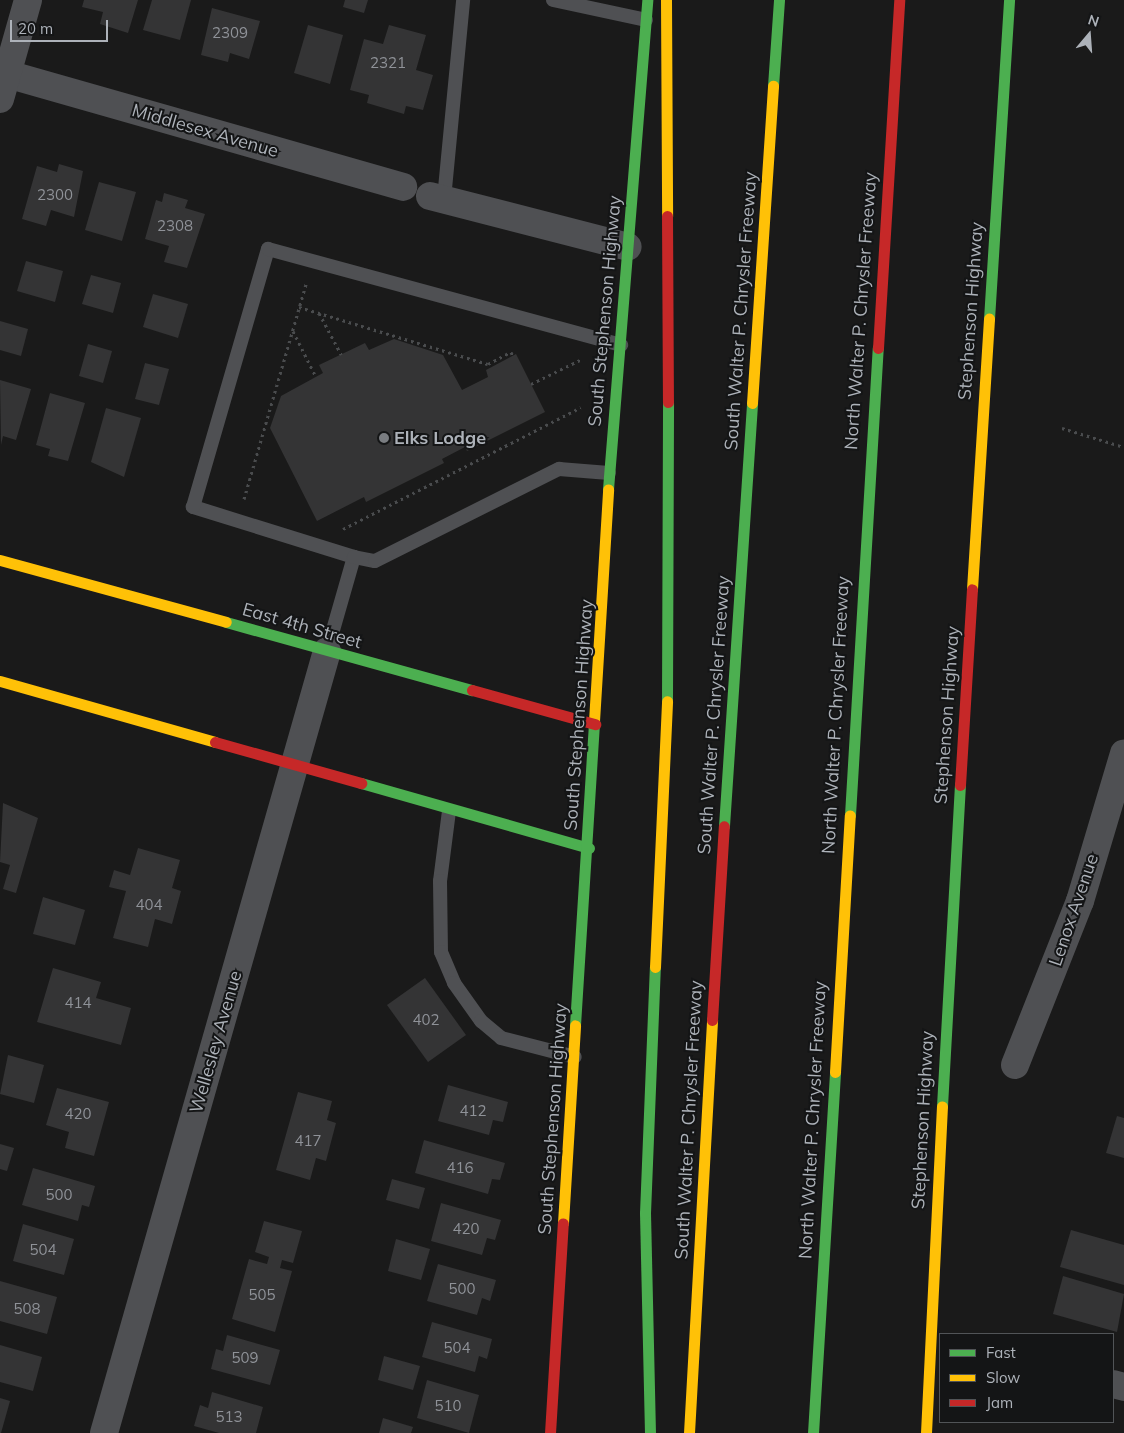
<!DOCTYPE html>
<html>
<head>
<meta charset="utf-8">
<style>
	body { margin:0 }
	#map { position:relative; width:1124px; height:1433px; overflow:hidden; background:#1a1a1a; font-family:Mulish,sans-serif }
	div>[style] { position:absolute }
	.building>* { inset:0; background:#343435 }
	.path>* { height:3px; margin-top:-1.5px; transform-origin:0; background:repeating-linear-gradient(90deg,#4a4c4e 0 2.5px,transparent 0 6.5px) }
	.lane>* { height:14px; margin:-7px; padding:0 7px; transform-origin:7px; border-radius:7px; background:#4f5053 }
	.street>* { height:28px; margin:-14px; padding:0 14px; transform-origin:14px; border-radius:14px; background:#4f5053 }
	.fast>* { height:11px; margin:-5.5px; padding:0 5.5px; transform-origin:5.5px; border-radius:5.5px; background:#4caf50 }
	.slow>* { height:11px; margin:-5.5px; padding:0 5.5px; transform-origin:5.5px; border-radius:5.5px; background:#ffc107 }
	.jam>* { height:11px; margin:-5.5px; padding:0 5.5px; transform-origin:5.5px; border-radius:5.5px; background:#c62828 }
	.dots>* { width:14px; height:14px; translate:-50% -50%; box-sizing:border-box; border:2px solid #141516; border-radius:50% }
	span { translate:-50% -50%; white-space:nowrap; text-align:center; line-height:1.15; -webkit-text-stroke:4px #141516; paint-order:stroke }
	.number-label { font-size:15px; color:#8f9298 }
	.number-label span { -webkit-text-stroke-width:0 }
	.street-label { font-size:18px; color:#adb2b9 }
	.poi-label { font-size:18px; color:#adb2b9; font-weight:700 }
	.left { translate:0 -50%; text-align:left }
	.legend { position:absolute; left:939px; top:1333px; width:175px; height:90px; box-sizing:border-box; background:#141516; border:1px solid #515457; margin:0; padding:6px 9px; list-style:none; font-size:15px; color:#adb2b9 }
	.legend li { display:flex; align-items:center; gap:10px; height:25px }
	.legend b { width:25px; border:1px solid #515457 }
	.north { position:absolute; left:1064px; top:10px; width:50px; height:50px; -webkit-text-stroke:4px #141516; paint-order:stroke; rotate:18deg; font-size:14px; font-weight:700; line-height:20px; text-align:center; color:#adb2b9 }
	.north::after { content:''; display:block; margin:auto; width:18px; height:22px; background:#adb2b9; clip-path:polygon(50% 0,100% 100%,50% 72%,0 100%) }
	.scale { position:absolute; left:10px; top:20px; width:98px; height:22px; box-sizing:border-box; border:2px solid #adb2b9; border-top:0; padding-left:6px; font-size:15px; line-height:18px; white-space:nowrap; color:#adb2b9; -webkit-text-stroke:4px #141516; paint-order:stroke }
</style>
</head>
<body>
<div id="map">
	<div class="building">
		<div style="clip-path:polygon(84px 0,138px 0,128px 33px,100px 24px,103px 12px,82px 7px)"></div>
		<div style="clip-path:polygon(152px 0,191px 0,180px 40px,143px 30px)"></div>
		<div style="clip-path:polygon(345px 0,368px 0,364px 13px,343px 7px)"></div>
		<div style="clip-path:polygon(212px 8px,260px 21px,249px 59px,230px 53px,228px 62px,201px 55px)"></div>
		<div style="clip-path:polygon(308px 25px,343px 35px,330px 84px,294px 73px)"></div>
		<div style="clip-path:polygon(389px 25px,426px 35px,416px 70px,433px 75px,423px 110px,406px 106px,404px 114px,367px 103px,369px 95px,350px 90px,364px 39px,383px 44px)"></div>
		<div style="clip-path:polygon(59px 164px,83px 171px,74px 217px,51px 210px,46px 226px,22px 219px,37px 166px,57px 172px)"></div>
		<div style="clip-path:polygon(99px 182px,136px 192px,122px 241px,85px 230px)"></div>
		<div style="clip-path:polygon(164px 193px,188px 200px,185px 208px,205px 214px,187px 268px,164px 262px,169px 246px,145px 239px,156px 200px,162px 202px)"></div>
		<div style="clip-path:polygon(26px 261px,63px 271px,55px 302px,17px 291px)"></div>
		<div style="clip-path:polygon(91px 275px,121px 283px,113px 313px,82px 304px)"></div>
		<div style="clip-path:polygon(153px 294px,188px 304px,178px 338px,143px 327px)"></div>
		<div style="clip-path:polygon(0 321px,28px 329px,21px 356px,0 350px)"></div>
		<div style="clip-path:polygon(394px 339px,443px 355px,462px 390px,488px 377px,486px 370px,516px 354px,545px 412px,467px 451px,465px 447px,442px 459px,444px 463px,366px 502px,364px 497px,317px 521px,270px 428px,281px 396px,323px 373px,319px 365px,365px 343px,369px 350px)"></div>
		<div style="clip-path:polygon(88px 344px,112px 351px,103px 383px,79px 376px)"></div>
		<div style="clip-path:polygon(145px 363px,169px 369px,159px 405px,135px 399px)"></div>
		<div style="clip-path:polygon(0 380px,31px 389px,16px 440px,3px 436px,1px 445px)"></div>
		<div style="clip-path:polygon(50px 393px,85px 403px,68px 461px,48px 456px,50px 449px,36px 445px)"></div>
		<div style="clip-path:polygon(106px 408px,141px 418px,124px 477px,91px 462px)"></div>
		<div style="clip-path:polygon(3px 803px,38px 818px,16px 893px,3px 889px,10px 865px,0 862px)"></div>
		<div style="clip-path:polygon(138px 848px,180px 860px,172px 888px,181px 891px,172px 924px,155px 919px,148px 947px,113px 938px,126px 891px,109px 887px,114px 870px,130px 875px)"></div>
		<div style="clip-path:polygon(43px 897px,85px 910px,75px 945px,33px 934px)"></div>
		<div style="clip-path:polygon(53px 968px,101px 982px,96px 998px,131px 1008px,121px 1045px,37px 1022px)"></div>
		<div style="clip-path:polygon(425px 978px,466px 1035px,428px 1062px,387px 1005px)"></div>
		<div style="clip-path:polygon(8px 1055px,44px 1065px,34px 1103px,0 1094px)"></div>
		<div style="clip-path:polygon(448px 1085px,508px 1102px,503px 1122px,493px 1120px,489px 1135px,438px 1121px)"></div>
		<div style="clip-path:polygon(57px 1088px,109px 1102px,94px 1156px,65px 1148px,69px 1132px,46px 1125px)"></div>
		<div style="clip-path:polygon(298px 1092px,332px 1101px,327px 1120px,336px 1123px,326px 1161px,316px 1158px,310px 1180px,276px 1170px)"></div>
		<div style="clip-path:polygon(1117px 1116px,1124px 1118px,1124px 1158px,1106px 1153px)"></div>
		<div style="clip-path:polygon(424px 1140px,505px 1163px,500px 1180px,492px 1179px,488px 1194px,415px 1173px)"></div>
		<div style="clip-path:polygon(0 1144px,14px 1148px,7px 1171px,0 1169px)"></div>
		<div style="clip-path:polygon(33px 1168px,95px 1186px,89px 1207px,82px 1205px,78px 1221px,22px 1205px)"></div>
		<div style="clip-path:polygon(392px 1179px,425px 1188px,419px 1209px,386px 1200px)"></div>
		<div style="clip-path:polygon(441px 1203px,501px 1220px,495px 1240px,487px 1238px,482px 1255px,431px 1241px)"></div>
		<div style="clip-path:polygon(264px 1221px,302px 1231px,293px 1263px,282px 1260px,280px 1268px,292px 1271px,275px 1332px,232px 1319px,249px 1259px,267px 1264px,269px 1257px,255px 1252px)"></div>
		<div style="clip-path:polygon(23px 1224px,74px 1239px,64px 1275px,13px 1261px)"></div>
		<div style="clip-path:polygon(1071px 1230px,1124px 1245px,1124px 1285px,1060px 1267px)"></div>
		<div style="clip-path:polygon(396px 1239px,430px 1249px,421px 1280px,388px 1271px)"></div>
		<div style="clip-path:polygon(438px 1264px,496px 1280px,490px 1301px,482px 1298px,477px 1315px,427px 1301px)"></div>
		<div style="clip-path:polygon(1063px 1276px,1124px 1294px,1117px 1332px,1053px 1314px)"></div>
		<div style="clip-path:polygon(0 1281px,57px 1297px,47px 1334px,0 1321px)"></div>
		<div style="clip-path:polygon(432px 1322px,492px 1339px,487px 1359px,479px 1356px,475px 1372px,422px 1357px)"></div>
		<div style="clip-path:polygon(227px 1335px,280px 1350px,270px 1385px,211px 1369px,216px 1349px,223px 1351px)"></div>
		<div style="clip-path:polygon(0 1345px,42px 1357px,33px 1391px,0 1382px)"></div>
		<div style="clip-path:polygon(384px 1356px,420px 1366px,413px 1390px,378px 1380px)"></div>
		<div style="clip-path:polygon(427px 1380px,479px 1395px,469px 1433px,417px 1418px)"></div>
		<div style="clip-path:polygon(212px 1392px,263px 1407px,256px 1433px,219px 1433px,194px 1426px,200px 1405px,208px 1408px)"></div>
		<div style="clip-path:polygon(0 1398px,10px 1401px,1px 1433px,0 1433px)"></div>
		<div style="clip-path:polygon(383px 1418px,413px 1427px,411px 1433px,379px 1433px)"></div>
	</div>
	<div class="path">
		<div style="left:299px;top:307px;width:197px;rotate:16.8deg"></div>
		<div style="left:488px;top:364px;width:26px;rotate:-28deg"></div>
		<div style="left:511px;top:352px;width:4px;rotate:63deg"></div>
		<div style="left:319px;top:313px;width:47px;rotate:61.8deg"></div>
		<div style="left:293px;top:331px;width:51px;rotate:63.4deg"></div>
		<div style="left:531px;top:384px;width:57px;rotate:-26.1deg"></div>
		<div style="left:1062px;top:428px;width:65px;rotate:17deg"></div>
		<div style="left:244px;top:499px;width:224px;rotate:-73.9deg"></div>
		<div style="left:343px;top:529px;width:267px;rotate:-27.1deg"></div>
	</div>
	<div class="lane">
		<div style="left:553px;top:0;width:95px;rotate:12.1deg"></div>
		<div style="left:444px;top:199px;width:200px;rotate:-84.5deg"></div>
		<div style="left:354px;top:557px;width:169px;rotate:-162.7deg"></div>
		<div style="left:193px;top:507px;width:269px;rotate:-73.8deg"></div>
		<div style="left:268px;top:249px;width:366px;rotate:15.2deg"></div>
		<div style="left:327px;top:651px;width:98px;rotate:-74deg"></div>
		<div style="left:354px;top:557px;width:21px;rotate:11deg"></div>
		<div style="left:375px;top:561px;width:206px;rotate:-26.6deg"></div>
		<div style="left:559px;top:469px;width:50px;rotate:4.6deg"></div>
		<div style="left:449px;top:811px;width:71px;rotate:97.3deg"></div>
		<div style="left:440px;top:881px;width:71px;rotate:89.2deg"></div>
		<div style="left:441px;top:952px;width:34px;rotate:67deg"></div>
		<div style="left:454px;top:983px;width:47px;rotate:54.6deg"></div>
		<div style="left:481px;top:1021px;width:26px;rotate:40deg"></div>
		<div style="left:501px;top:1038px;width:76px;rotate:14.4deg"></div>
	</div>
	<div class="street">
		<div style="left:7px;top:74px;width:412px;rotate:15.9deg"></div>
		<div style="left:0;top:99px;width:103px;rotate:-74.2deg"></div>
		<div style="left:430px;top:196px;width:204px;rotate:14.4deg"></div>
		<div style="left:1015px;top:1065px;width:176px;rotate:-68.4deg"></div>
		<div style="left:1080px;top:901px;width:154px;rotate:-73.4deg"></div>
		<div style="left:1113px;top:1384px;width:11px;rotate:15deg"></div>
		<div style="left:104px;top:1433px;width:813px;rotate:-74.08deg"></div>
	</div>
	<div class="fast">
		<div style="left:773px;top:86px;width:86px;rotate:-86deg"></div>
		<div style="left:989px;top:319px;width:320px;rotate:-86.4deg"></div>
		<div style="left:608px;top:489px;width:491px;rotate:-85.4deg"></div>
		<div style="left:226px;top:622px;width:255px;rotate:15.5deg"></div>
		<div style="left:667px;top:701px;width:299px;rotate:-89.8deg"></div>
		<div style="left:361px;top:783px;width:237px;rotate:15.9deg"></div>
		<div style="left:850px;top:815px;width:468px;rotate:-86.6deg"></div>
		<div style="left:724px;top:826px;width:424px;rotate:-86.2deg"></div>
		<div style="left:575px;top:1025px;width:305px;rotate:-86.4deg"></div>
		<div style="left:942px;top:1106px;width:322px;rotate:-86.8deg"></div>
		<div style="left:650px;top:1433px;width:220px;rotate:-91.3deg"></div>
		<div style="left:645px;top:1213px;width:246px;rotate:-87.7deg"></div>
		<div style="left:813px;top:1433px;width:362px;rotate:-86.5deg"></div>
	</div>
	<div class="slow">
		<div style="left:666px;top:0;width:216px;rotate:89.7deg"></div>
		<div style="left:752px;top:403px;width:318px;rotate:-86.2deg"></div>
		<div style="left:0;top:560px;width:234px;rotate:15.3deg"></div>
		<div style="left:972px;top:589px;width:271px;rotate:-86.4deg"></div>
		<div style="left:0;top:681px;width:223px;rotate:15.8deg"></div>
		<div style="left:594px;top:721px;width:232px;rotate:-86.5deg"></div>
		<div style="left:655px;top:967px;width:266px;rotate:-87.4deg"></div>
		<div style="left:835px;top:1072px;width:257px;rotate:-86.7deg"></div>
		<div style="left:563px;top:1223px;width:198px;rotate:-86.5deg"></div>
		<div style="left:689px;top:1433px;width:414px;rotate:-86.8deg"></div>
		<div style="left:926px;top:1433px;width:327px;rotate:-87.2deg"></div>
	</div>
	<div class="jam">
		<div style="left:667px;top:216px;width:186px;rotate:89.7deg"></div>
		<div style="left:878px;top:348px;width:349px;rotate:-86.5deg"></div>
		<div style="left:472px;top:690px;width:128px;rotate:15.5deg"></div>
		<div style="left:215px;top:742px;width:152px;rotate:15.7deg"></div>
		<div style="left:960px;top:785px;width:196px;rotate:-86.5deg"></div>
		<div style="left:712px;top:1020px;width:194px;rotate:-86.5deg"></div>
		<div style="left:550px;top:1433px;width:210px;rotate:-86.5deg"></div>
	</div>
	<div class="dots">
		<div style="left:384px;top:438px;background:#7a7d81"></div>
	</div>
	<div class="number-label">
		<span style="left:230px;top:33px">2309</span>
		<span style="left:388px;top:63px">2321</span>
		<span style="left:55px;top:195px">2300</span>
		<span style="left:175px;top:226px">2308</span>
		<span style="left:149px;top:905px">404</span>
		<span style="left:78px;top:1003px">414</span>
		<span style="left:426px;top:1020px">402</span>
		<span style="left:473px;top:1111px">412</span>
		<span style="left:78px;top:1114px">420</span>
		<span style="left:308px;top:1141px">417</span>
		<span style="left:460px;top:1168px">416</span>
		<span style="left:59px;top:1195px">500</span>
		<span style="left:466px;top:1229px">420</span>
		<span style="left:43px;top:1250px">504</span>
		<span style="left:462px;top:1289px">500</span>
		<span style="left:262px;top:1295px">505</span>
		<span style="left:27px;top:1309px">508</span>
		<span style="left:457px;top:1348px">504</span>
		<span style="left:245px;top:1358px">509</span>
		<span style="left:448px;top:1406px">510</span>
		<span style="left:229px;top:1417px">513</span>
	</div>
	<div class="street-label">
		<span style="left:205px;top:131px;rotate:16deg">Middlesex Avenue</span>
		<span style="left:605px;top:311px;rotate:-85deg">South Stephenson Highway</span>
		<span style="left:741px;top:311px;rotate:-86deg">South Walter P. Chrysler Freeway</span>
		<span style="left:861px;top:311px;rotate:-86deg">North Walter P. Chrysler Freeway</span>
		<span style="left:971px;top:311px;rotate:-86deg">Stephenson Highway</span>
		<span style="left:302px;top:626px;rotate:16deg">East 4th Street</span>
		<span style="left:579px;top:715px;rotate:-86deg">South Stephenson Highway</span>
		<span style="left:714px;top:715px;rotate:-86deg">South Walter P. Chrysler Freeway</span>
		<span style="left:836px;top:715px;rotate:-87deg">North Walter P. Chrysler Freeway</span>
		<span style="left:947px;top:715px;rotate:-86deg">Stephenson Highway</span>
		<span style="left:1074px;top:910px;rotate:-71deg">Lenox Avenue</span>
		<span style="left:216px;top:1042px;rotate:-74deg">Wellesley Avenue</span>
		<span style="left:553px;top:1119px;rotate:-86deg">South Stephenson Highway</span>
		<span style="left:689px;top:1120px;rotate:-87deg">South Walter P. Chrysler Freeway</span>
		<span style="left:813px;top:1120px;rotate:-87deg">North Walter P. Chrysler Freeway</span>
		<span style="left:923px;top:1120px;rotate:-87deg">Stephenson Highway</span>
	</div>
	<div class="poi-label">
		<span class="left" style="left:394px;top:438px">Elks Lodge</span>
	</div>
	<ul class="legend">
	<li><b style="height:6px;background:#4caf50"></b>Fast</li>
	<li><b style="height:6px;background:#ffc107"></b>Slow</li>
	<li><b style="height:6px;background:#c62828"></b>Jam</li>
	</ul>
	<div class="north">N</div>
	<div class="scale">20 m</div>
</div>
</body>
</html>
